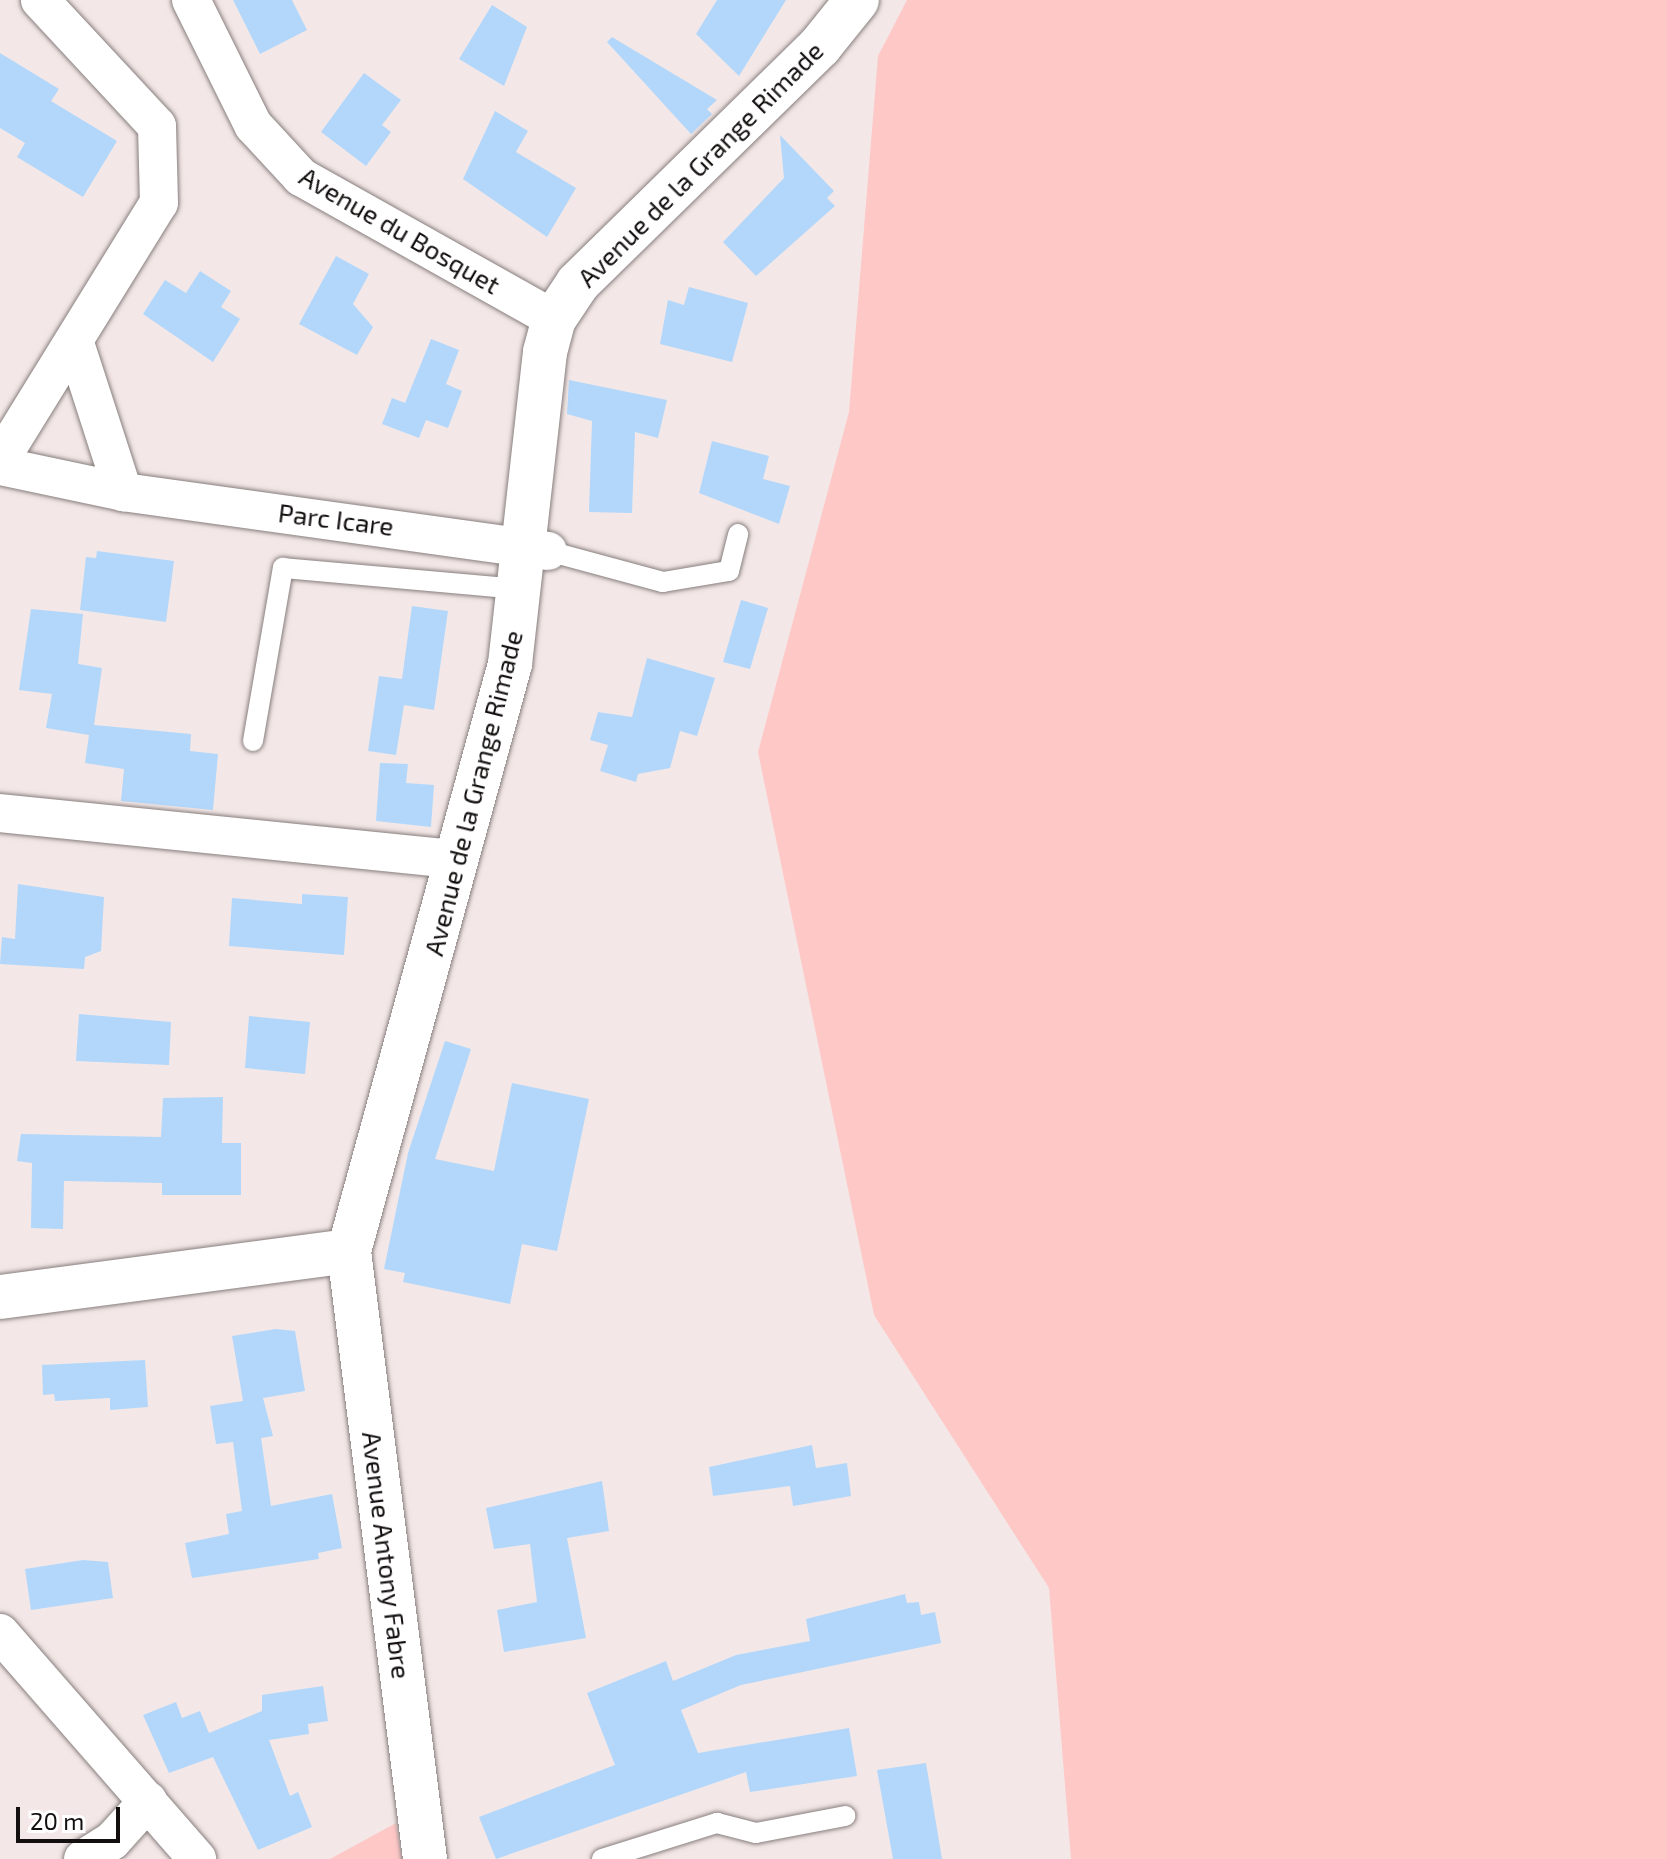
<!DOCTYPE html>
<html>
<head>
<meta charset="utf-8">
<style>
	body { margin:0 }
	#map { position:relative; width:1667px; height:1859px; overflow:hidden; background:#f3e8e7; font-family:"Exo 2",sans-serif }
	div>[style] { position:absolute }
	.green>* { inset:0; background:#fec8c7 }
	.building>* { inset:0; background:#b2d7fb }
	.roads { filter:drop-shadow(0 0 2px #877e7d) drop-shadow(0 0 2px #877e7d) }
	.service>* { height:20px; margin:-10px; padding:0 10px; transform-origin:10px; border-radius:10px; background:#fff }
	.minor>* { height:38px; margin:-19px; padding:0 19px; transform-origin:19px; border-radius:19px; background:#fff }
	.tertiary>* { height:44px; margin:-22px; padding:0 22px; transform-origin:22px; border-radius:22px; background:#fff }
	span { translate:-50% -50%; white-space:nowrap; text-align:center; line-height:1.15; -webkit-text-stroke:8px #fff; paint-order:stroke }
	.street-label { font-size:26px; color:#130f0f }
	.scale { position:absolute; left:16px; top:1807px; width:104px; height:36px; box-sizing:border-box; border:4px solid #130f0f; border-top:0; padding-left:10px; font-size:24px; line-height:28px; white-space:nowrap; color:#130f0f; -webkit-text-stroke:6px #fff; paint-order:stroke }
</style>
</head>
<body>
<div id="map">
	<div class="green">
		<div style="clip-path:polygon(907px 0,1667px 0,1667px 1859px,1071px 1859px,1049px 1588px,874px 1315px,758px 752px,849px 412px,878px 56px)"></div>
		<div style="clip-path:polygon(396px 1823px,402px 1859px,330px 1859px)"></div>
	</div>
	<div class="building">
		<div style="clip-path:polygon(233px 0,292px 0,307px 30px,260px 54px)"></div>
		<div style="clip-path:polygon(717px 0,786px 0,739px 76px,696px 34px)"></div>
		<div style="clip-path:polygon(492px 5px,527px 27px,504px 86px,459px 59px)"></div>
		<div style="clip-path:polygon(612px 37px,717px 100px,707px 109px,712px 114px,691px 134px,607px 42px)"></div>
		<div style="clip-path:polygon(0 53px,59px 89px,51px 101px,117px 141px,83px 197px,17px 157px,25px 143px,0 128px)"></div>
		<div style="clip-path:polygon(364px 73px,401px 100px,382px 125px,391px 132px,366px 166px,321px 132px)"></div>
		<div style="clip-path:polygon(495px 111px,528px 131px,516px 152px,576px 188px,547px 237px,463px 179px)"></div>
		<div style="clip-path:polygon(780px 135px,834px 191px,827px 198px,835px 206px,756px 276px,723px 242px,784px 178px)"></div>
		<div style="clip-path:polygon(336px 256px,369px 274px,353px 304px,373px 327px,357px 355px,299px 324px)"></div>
		<div style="clip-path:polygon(200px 271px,231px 291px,221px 307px,240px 319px,213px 362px,143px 314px,165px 280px,186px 293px)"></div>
		<div style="clip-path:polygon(689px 287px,748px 303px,732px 362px,660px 344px,668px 300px,684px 305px)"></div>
		<div style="clip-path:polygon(431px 339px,459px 350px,446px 384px,462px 391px,448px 428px,426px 420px,419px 438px,382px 424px,392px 398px,405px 403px)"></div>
		<div style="clip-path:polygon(569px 380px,667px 400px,658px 438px,635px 432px,632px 513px,589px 512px,592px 421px,567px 414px)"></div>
		<div style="clip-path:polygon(712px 441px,769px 456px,763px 479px,790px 486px,779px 524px,699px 493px)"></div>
		<div style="clip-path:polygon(97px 551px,174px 561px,166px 622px,80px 610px,86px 557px,96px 558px)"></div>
		<div style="clip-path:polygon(741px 600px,768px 608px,750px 669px,723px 662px)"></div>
		<div style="clip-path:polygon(412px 606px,448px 611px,434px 710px,404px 705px,396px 755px,368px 751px,379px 676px,402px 679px)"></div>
		<div style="clip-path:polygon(31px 609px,83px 614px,78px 664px,102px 668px,94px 725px,191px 734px,190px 751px,218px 754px,213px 810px,121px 801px,124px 769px,85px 763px,89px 735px,46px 728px,52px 694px,19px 690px)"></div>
		<div style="clip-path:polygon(647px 658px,715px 678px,697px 736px,680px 731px,670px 768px,638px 774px,636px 782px,600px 771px,608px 745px,590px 740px,598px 712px,632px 717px)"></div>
		<div style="clip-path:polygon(380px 763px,408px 764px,406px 783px,434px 785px,431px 827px,376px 821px)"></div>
		<div style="clip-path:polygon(18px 884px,104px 897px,101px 951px,85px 957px,84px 969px,0 964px,2px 937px,15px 939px)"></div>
		<div style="clip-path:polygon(302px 894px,348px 897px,344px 955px,229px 946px,232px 898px,302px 904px)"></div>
		<div style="clip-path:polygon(79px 1014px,171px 1022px,169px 1065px,76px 1061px)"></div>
		<div style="clip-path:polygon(249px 1016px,310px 1022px,305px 1074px,245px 1068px)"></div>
		<div style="clip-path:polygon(445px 1041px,471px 1049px,435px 1159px,494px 1171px,512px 1083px,589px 1099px,557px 1251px,522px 1244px,510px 1304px,403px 1282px,405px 1273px,384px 1269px,408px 1153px)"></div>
		<div style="clip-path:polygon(223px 1097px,222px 1143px,241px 1143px,241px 1195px,162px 1195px,162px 1183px,64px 1181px,63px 1229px,31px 1228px,32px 1163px,17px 1161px,21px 1134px,161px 1137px,163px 1098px)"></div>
		<div style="clip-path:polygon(276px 1329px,295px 1331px,305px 1391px,263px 1398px,273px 1436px,261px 1438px,271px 1506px,332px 1494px,342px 1548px,318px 1553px,319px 1559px,192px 1578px,185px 1543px,229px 1534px,226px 1514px,242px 1511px,233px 1442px,216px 1444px,210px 1406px,243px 1401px,232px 1336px)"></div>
		<div style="clip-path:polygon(145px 1360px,148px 1407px,110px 1410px,110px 1398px,55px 1401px,54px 1394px,43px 1395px,42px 1365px)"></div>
		<div style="clip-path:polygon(812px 1445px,816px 1468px,847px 1463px,851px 1496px,793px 1506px,790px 1486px,713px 1496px,709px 1467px)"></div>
		<div style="clip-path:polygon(602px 1481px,609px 1531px,567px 1538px,586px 1638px,504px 1652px,497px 1610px,537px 1602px,530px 1544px,494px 1549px,486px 1508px)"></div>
		<div style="clip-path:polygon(83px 1560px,108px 1562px,113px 1598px,31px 1610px,25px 1569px)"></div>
		<div style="clip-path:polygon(905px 1594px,907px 1603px,919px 1602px,921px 1615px,935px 1612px,941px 1643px,741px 1685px,681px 1710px,698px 1753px,849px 1728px,857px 1776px,750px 1792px,746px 1772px,496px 1859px,479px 1817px,615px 1765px,587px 1693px,666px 1661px,673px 1681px,736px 1655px,810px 1641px,806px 1619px)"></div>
		<div style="clip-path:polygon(323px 1686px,328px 1721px,308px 1724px,309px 1734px,269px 1740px,290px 1796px,298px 1792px,312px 1827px,258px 1850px,213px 1757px,169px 1773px,143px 1715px,176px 1702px,182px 1718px,200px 1711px,209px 1733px,262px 1711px,262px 1695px)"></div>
		<div style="clip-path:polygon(926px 1763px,942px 1859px,893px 1859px,877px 1770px)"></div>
	</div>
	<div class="roads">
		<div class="service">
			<div style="left:548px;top:551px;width:119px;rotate:15.1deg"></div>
			<div style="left:663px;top:582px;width:67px;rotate:-9.5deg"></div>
			<div style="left:729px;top:571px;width:38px;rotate:-76deg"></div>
			<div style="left:253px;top:741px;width:176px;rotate:-80.2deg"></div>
			<div style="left:283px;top:568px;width:238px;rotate:5.1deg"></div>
			<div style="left:602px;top:1859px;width:121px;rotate:-17.4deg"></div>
			<div style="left:717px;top:1823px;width:40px;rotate:14.4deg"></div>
			<div style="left:756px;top:1833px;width:91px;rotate:-10.8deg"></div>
		</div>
		<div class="minor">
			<div style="left:191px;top:0;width:140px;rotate:63.6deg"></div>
			<div style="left:253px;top:125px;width:71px;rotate:47.3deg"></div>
			<div style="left:301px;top:177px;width:290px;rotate:29.3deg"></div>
			<div style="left:75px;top:343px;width:157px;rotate:72.1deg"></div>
			<div style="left:0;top:460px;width:302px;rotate:-58.3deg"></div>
			<div style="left:159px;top:203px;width:77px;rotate:-91.5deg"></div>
			<div style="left:157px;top:126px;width:172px;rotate:-132.9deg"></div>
			<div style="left:0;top:466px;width:126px;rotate:11.9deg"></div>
			<div style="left:123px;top:492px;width:429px;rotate:7.9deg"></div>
			<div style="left:0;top:813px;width:461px;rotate:5.8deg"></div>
			<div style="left:0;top:1633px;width:300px;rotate:48.9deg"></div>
			<div style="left:83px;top:1859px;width:34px;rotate:-32deg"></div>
			<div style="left:112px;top:1841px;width:54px;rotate:-48deg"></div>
		</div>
		<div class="tertiary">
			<div style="left:0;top:1297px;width:352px;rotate:-7.5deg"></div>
			<div style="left:425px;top:1859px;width:613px;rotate:-97.13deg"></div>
			<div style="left:349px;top:1251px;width:609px;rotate:-74.66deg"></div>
			<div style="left:510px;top:664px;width:314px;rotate:-83.6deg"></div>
			<div style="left:545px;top:352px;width:34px;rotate:-75deg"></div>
			<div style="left:554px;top:319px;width:43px;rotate:-56.3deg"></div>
			<div style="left:578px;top:283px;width:339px;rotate:-44.4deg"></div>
			<div style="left:820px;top:46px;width:59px;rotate:-51.2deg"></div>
		</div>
	</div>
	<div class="street-label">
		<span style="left:700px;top:164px;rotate:-45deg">Avenue de la Grange Rimade</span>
		<span style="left:400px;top:230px;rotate:30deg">Avenue du Bosquet</span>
		<span style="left:336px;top:519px;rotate:7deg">Parc Icare</span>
		<span style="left:473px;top:793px;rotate:-76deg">Avenue de la Grange Rimade</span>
		<span style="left:387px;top:1555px;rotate:83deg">Avenue Antony Fabre</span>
	</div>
	<div class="scale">20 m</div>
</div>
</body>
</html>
